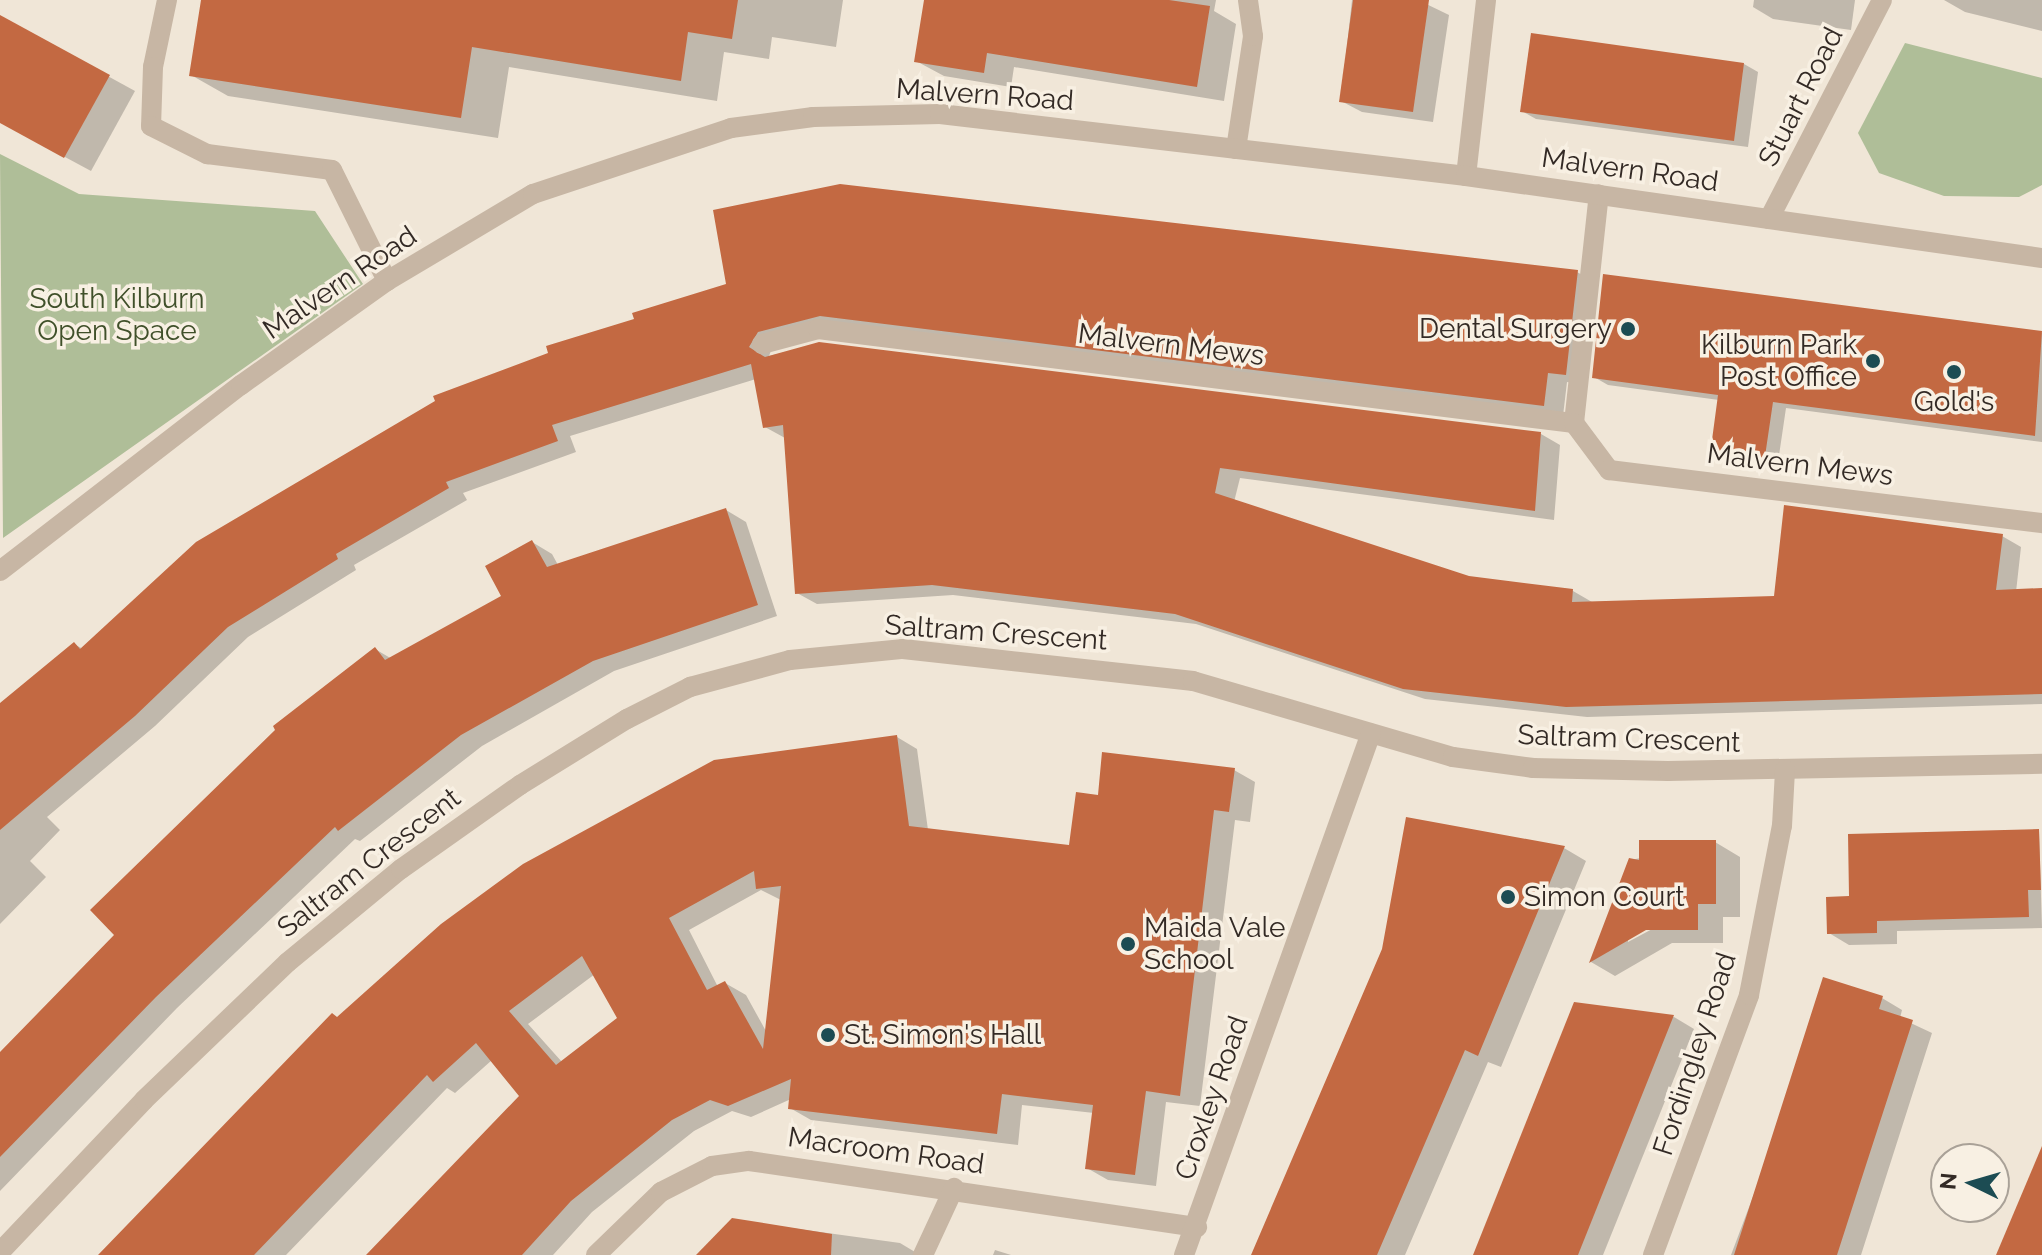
<!DOCTYPE html>
<html>
<head>
<meta charset="utf-8">
<style>
	body { margin:0 }
	#map { position:relative; width:2042px; height:1255px; overflow:hidden; background:#f0e6d7; font-family:Raleway,sans-serif }
	div>[style] { position:absolute }
	.green>* { inset:0; background:#afbe98 }
	.shadow>* { inset:0; background:#0003 }
	.building>* { inset:0; background:#c36942 }
	.minor>* { height:20px; margin:-10px; padding:0 10px; transform-origin:10px; border-radius:10px; background:#c7b6a4 }
	.dots>* { width:22px; height:22px; translate:-50% -50%; box-sizing:border-box; border:4px solid #f8f0e3; border-radius:50% }
	span { translate:-50% -50%; white-space:nowrap; text-align:center; line-height:1.15; -webkit-text-stroke:7px #f8f0e3; paint-order:stroke }
	.street-label { font-size:28px; color:#332a25 }
	.park-label { font-size:28px; color:#40502a }
	.poi-label { font-size:28px; color:#332a25 }
	.right { translate:-100% -50%; text-align:right }
	.left { translate:0 -50%; text-align:left }
	.north { position:absolute; left:1930px; top:1143px; width:80px; height:80px; box-sizing:border-box; background:#f8f0e3; border:2px solid #a9a197; border-radius:50%; rotate:275deg; font-size:22px; font-weight:700; line-height:32px; text-align:center; color:#332a25 }
	.north::after { content:''; display:block; margin:auto; width:28px; height:36px; background:#1c4c53; clip-path:polygon(50% 0,100% 100%,50% 72%,0 100%) }
</style>
</head>
<body>
<div id="map">
	<div class="green">
		<div style="clip-path:polygon(1905px 43px,2042px 78px,2042px 185px,2019px 197px,1944px 196px,1879px 173px,1858px 133px)"></div>
		<div style="clip-path:polygon(0 154px,79px 194px,315px 211px,363px 284px,3px 538px)"></div>
	</div>
	<div class="shadow">
		<div style="clip-path:polygon(203px 0,843px 0,836px 47px,772px 37px,769px 59px,724px 52px,717px 101px,509px 67px,498px 138px,228px 96px,191px 75px)"></div>
		<div style="clip-path:polygon(926px 0,1216px 0,1214px 11px,1236px 24px,1224px 101px,1014px 67px,1011px 87px,944px 76px,916px 61px)"></div>
		<div style="clip-path:polygon(1352px 0,1418px 0,1449px 15px,1433px 122px,1362px 112px,1341px 101px)"></div>
		<div style="clip-path:polygon(1754px 0,1855px 0,1851px 30px,1773px 19px,1753px 7px)"></div>
		<div style="clip-path:polygon(1944px 0,2042px 0,2042px 31px,1965px 12px)"></div>
		<div style="clip-path:polygon(0 17px,135px 91px,91px 171px,0 122px)"></div>
		<div style="clip-path:polygon(1744px 64px,1758px 72px,1748px 147px,1536px 119px,1522px 111px)"></div>
		<div style="clip-path:polygon(1577px 272px,1596px 283px,1585px 385px,1567px 382px,1563px 416px,840px 326px,773px 345px,769px 356px,819px 344px,1541px 434px,1560px 445px,1554px 520px,1240px 478px,1234px 502px,1468px 578px,1573px 591px,1592px 602px,1776px 598px,2002px 536px,2021px 547px,2016px 592px,2042px 591px,2042px 704px,1587px 717px,1425px 699px,1196px 624px,953px 595px,817px 604px,797px 593px,785px 438px,765px 427px,756px 379px,570px 436px,576px 452px,463px 493px,467px 500px,354px 565px,356px 570px,248px 637px,155px 726px,47px 817px,60px 830px,30px 861px,46px 877px,0 924px,0 706px,74px 644px,83px 649px,636px 320px)"></div>
		<div style="clip-path:polygon(1605px 276px,2042px 333px,2042px 442px,1786px 408px,1777px 469px,1726px 462px,1712px 454px,1719px 400px,1608px 385px,1594px 377px)"></div>
		<div style="clip-path:polygon(726px 510px,746px 522px,777px 616px,614px 671px,482px 746px,360px 841px,355px 839px,177px 1008px,0 1191px,0 1054px,117px 935px,375px 649px,392px 659px,504px 597px,532px 542px,552px 554px,558px 565px)"></div>
		<div style="clip-path:polygon(evenodd,897px 737px,917px 749px,928px 830px,1071px 848px,1100px 797px,1234px 770px,1255px 782px,1250px 822px,1235px 820px,1200px 1106px,1166px 1102px,1156px 1186px,1108px 1180px,1087px 1168px,1094px 1113px,1022px 1105px,1018px 1145px,811px 1120px,790px 1108px,791px 1099px,751px 1117px,732px 1111px,694px 1131px,592px 1212px,553px 1255px,372px 1255px,521px 1097px,492px 1060px,455px 1093px,447px 1088px,286px 1255px,101px 1255px,338px 1019px,897px 737px,761px 890px,781px 900px,767px 1033px,746px 995px,725px 983px,718px 987px,689px 930px,761px 890px,897px 737px,595px 974px,619px 1018px,562px 1062px,528px 1024px,595px 974px)"></div>
		<div style="clip-path:polygon(1407px 820px,1564px 848px,1586px 861px,1501px 1067px,1488px 1062px,1405px 1255px,1253px 1255px,1384px 950px)"></div>
		<div style="clip-path:polygon(2039px 831px,2042px 928px,1897px 931px,1897px 944px,1849px 945px,1829px 933px,1851px 898px)"></div>
		<div style="clip-path:polygon(evenodd,1715px 842px,1740px 857px,1740px 917px,1723px 917px,1723px 943px,1672px 943px,1615px 976px,1591px 962px,1631px 860px,1715px 842px,1654px 923px,1656px 927px,1628px 942px,1628px 938px,1654px 923px)"></div>
		<div style="clip-path:polygon(1882px 998px,1902px 1010px,1900px 1018px,1932px 1033px,1861px 1255px,1731px 1255px,1766px 1162px)"></div>
		<div style="clip-path:polygon(1575px 1005px,1674px 1017px,1694px 1029px,1603px 1255px,1474px 1255px)"></div>
		<div style="clip-path:polygon(732px 1220px,900px 1243px,920px 1255px,698px 1255px)"></div>
		<div style="clip-path:polygon(995px 1250px,1011px 1255px,993px 1255px)"></div>
	</div>
	<div class="building">
		<div style="clip-path:polygon(201px 0,738px 0,732px 39px,688px 32px,681px 81px,472px 47px,461px 118px,189px 76px)"></div>
		<div style="clip-path:polygon(924px 0,1169px 0,1210px 6px,1197px 87px,987px 53px,984px 73px,914px 62px)"></div>
		<div style="clip-path:polygon(1353px 0,1429px 0,1413px 112px,1339px 102px)"></div>
		<div style="clip-path:polygon(0 15px,110px 75px,64px 158px,0 123px)"></div>
		<div style="clip-path:polygon(1531px 33px,1744px 63px,1734px 141px,1520px 112px)"></div>
		<div style="clip-path:polygon(840px 184px,1578px 270px,1566px 375px,1548px 373px,1544px 406px,820px 316px,758px 332px,749px 347px,765px 357px,819px 342px,1541px 432px,1535px 511px,1220px 468px,1215px 493px,1469px 576px,1573px 589px,1572px 602px,1774px 596px,1784px 505px,2003px 534px,1996px 590px,2042px 588px,2042px 694px,1566px 707px,1403px 689px,1175px 614px,932px 585px,795px 594px,783px 425px,763px 428px,751px 364px,552px 425px,558px 441px,446px 482px,449px 488px,336px 554px,338px 559px,228px 627px,135px 716px,0 830px,0 703px,74px 642px,80px 649px,196px 542px,435px 401px,433px 396px,548px 353px,546px 346px,634px 319px,632px 313px,726px 284px,713px 210px)"></div>
		<div style="clip-path:polygon(1603px 274px,2042px 331px,2035px 436px,1773px 402px,1764px 463px,1710px 455px,1718px 395px,1592px 378px)"></div>
		<div style="clip-path:polygon(726px 508px,758px 605px,593px 661px,461px 735px,338px 831px,335px 827px,156px 997px,0 1157px,0 1052px,114px 935px,90px 910px,275px 730px,273px 726px,375px 647px,385px 660px,501px 596px,485px 566px,532px 540px,547px 567px)"></div>
		<div style="clip-path:polygon(evenodd,897px 735px,909px 826px,1069px 845px,1076px 792px,1098px 795px,1102px 752px,1235px 768px,1229px 812px,1214px 810px,1180px 1096px,1146px 1091px,1135px 1175px,1085px 1169px,1093px 1105px,1002px 1094px,997px 1134px,788px 1109px,791px 1079px,728px 1106px,710px 1100px,672px 1120px,571px 1201px,522px 1255px,366px 1255px,519px 1096px,476px 1043px,433px 1082px,427px 1075px,254px 1255px,98px 1255px,332px 1013px,337px 1017px,441px 924px,523px 864px,714px 760px,897px 735px,754px 871px,756px 889px,781px 886px,763px 1049px,725px 981px,707px 990px,669px 918px,754px 871px,897px 735px,582px 956px,617px 1018px,556px 1065px,509px 1011px,582px 956px)"></div>
		<div style="clip-path:polygon(1406px 817px,1565px 846px,1478px 1056px,1465px 1050px,1377px 1255px,1251px 1255px,1382px 949px)"></div>
		<div style="clip-path:polygon(2039px 829px,2041px 890px,2028px 890px,2029px 917px,1877px 921px,1877px 933px,1827px 934px,1826px 897px,1849px 896px,1848px 834px)"></div>
		<div style="clip-path:polygon(1639px 840px,1716px 840px,1716px 904px,1698px 904px,1698px 930px,1646px 930px,1589px 963px,1629px 858px,1639px 860px)"></div>
		<div style="clip-path:polygon(1823px 977px,1883px 996px,1879px 1009px,1913px 1020px,1865px 1168px,1837px 1255px,1734px 1255px)"></div>
		<div style="clip-path:polygon(1574px 1002px,1674px 1015px,1578px 1255px,1473px 1255px)"></div>
		<div style="clip-path:polygon(2042px 1146px,2042px 1255px,1996px 1255px)"></div>
		<div style="clip-path:polygon(732px 1218px,832px 1234px,831px 1255px,696px 1255px)"></div>
	</div>
	<div class="minor">
		<div style="left:167px;top:0;width:68px;rotate:101.8deg"></div>
		<div style="left:153px;top:67px;width:59px;rotate:91.9deg"></div>
		<div style="left:151px;top:126px;width:63px;rotate:26.6deg"></div>
		<div style="left:207px;top:154px;width:126px;rotate:7.3deg"></div>
		<div style="left:332px;top:170px;width:124px;rotate:63.6deg"></div>
		<div style="left:1236px;top:149px;width:114px;rotate:-81.4deg"></div>
		<div style="left:1253px;top:36px;width:36px;rotate:-98deg"></div>
		<div style="left:1466px;top:176px;width:177px;rotate:-83.5deg"></div>
		<div style="left:1769px;top:219px;width:246px;rotate:-62.7deg"></div>
		<div style="left:762px;top:344px;width:58px;rotate:-15deg"></div>
		<div style="left:818px;top:329px;width:762px;rotate:7.09deg"></div>
		<div style="left:1574px;top:423px;width:230px;rotate:-83.8deg"></div>
		<div style="left:1574px;top:423px;width:59px;rotate:53.3deg"></div>
		<div style="left:1609px;top:470px;width:436px;rotate:7deg"></div>
		<div style="left:0;top:571px;width:304px;rotate:-37.7deg"></div>
		<div style="left:241px;top:385px;width:179px;rotate:-35.5deg"></div>
		<div style="left:387px;top:281px;width:170px;rotate:-30.8deg"></div>
		<div style="left:533px;top:194px;width:209px;rotate:-18.4deg"></div>
		<div style="left:731px;top:128px;width:83px;rotate:-7.6deg"></div>
		<div style="left:813px;top:117px;width:127px;rotate:-1.4deg"></div>
		<div style="left:940px;top:114px;width:530px;rotate:6.72deg"></div>
		<div style="left:1466px;top:176px;width:582px;rotate:8.1deg"></div>
		<div style="left:0;top:1252px;width:209px;rotate:-46.5deg"></div>
		<div style="left:144px;top:1100px;width:199px;rotate:-43.8deg"></div>
		<div style="left:288px;top:962px;width:146px;rotate:-39.5deg"></div>
		<div style="left:401px;top:869px;width:146px;rotate:-35.2deg"></div>
		<div style="left:520px;top:785px;width:126px;rotate:-31.7deg"></div>
		<div style="left:627px;top:719px;width:71px;rotate:-26.9deg"></div>
		<div style="left:690px;top:687px;width:104px;rotate:-15.1deg"></div>
		<div style="left:790px;top:660px;width:114px;rotate:-5.6deg"></div>
		<div style="left:903px;top:649px;width:292px;rotate:6.3deg"></div>
		<div style="left:1193px;top:681px;width:271px;rotate:16.3deg"></div>
		<div style="left:1453px;top:757px;width:81px;rotate:7.8deg"></div>
		<div style="left:1533px;top:768px;width:135px;rotate:1.3deg"></div>
		<div style="left:1668px;top:771px;width:374px;rotate:-1.1deg"></div>
		<div style="left:596px;top:1255px;width:91px;rotate:-44.1deg"></div>
		<div style="left:661px;top:1192px;width:57px;rotate:-27deg"></div>
		<div style="left:712px;top:1166px;width:37px;rotate:-8deg"></div>
		<div style="left:749px;top:1161px;width:453px;rotate:8.4deg"></div>
		<div style="left:923px;top:1255px;width:74px;rotate:-65.2deg"></div>
		<div style="left:1184px;top:1255px;width:554px;rotate:-70.29deg"></div>
		<div style="left:1653px;top:1255px;width:277px;rotate:-69.7deg"></div>
		<div style="left:1749px;top:995px;width:172px;rotate:-79deg"></div>
		<div style="left:1782px;top:826px;width:56px;rotate:-86.9deg"></div>
	</div>
	<div class="dots">
		<div style="left:1628px;top:329px;background:#1c4c53"></div>
		<div style="left:1873px;top:361px;background:#1c4c53"></div>
		<div style="left:1954px;top:372px;background:#1c4c53"></div>
		<div style="left:1508px;top:897px;background:#1c4c53"></div>
		<div style="left:1128px;top:944px;background:#1c4c53"></div>
		<div style="left:828px;top:1035px;background:#1c4c53"></div>
	</div>
	<div class="street-label">
		<span style="left:985px;top:95px;rotate:4deg">Malvern Road</span>
		<span style="left:1801px;top:97px;rotate:-63deg">Stuart Road</span>
		<span style="left:1630px;top:170px;rotate:8deg">Malvern Road</span>
		<span style="left:340px;top:283px;rotate:-34deg">Malvern Road</span>
		<span style="left:1171px;top:345px;rotate:7deg">Malvern Mews</span>
		<span style="left:1800px;top:465px;rotate:7deg">Malvern Mews</span>
		<span style="left:996px;top:633px;rotate:4deg">Saltram Crescent</span>
		<span style="left:1629px;top:739px;rotate:2deg">Saltram Crescent</span>
		<span style="left:369px;top:863px;rotate:-38deg">Saltram Crescent</span>
		<span style="left:1695px;top:1054px;rotate:-72deg">Fordingley Road</span>
		<span style="left:1212px;top:1098px;rotate:-71deg">Croxley Road</span>
		<span style="left:886px;top:1151px;rotate:8deg">Macroom Road</span>
	</div>
	<div class="park-label">
		<span style="left:117px;top:315px">South Kilburn<br>Open Space</span>
	</div>
	<div class="poi-label">
		<span class="right" style="left:1612px;top:329px">Dental Surgery</span>
		<span class="right" style="left:1857px;top:361px">Kilburn Park<br>Post Office</span>
		<span style="left:1954px;top:402px">Gold's</span>
		<span class="left" style="left:1524px;top:897px">Simon Court</span>
		<span class="left" style="left:1144px;top:944px">Maida Vale<br>School</span>
		<span class="left" style="left:844px;top:1035px">St. Simon's Hall</span>
	</div>
	<div class="north">N</div>
</div>
</body>
</html>
